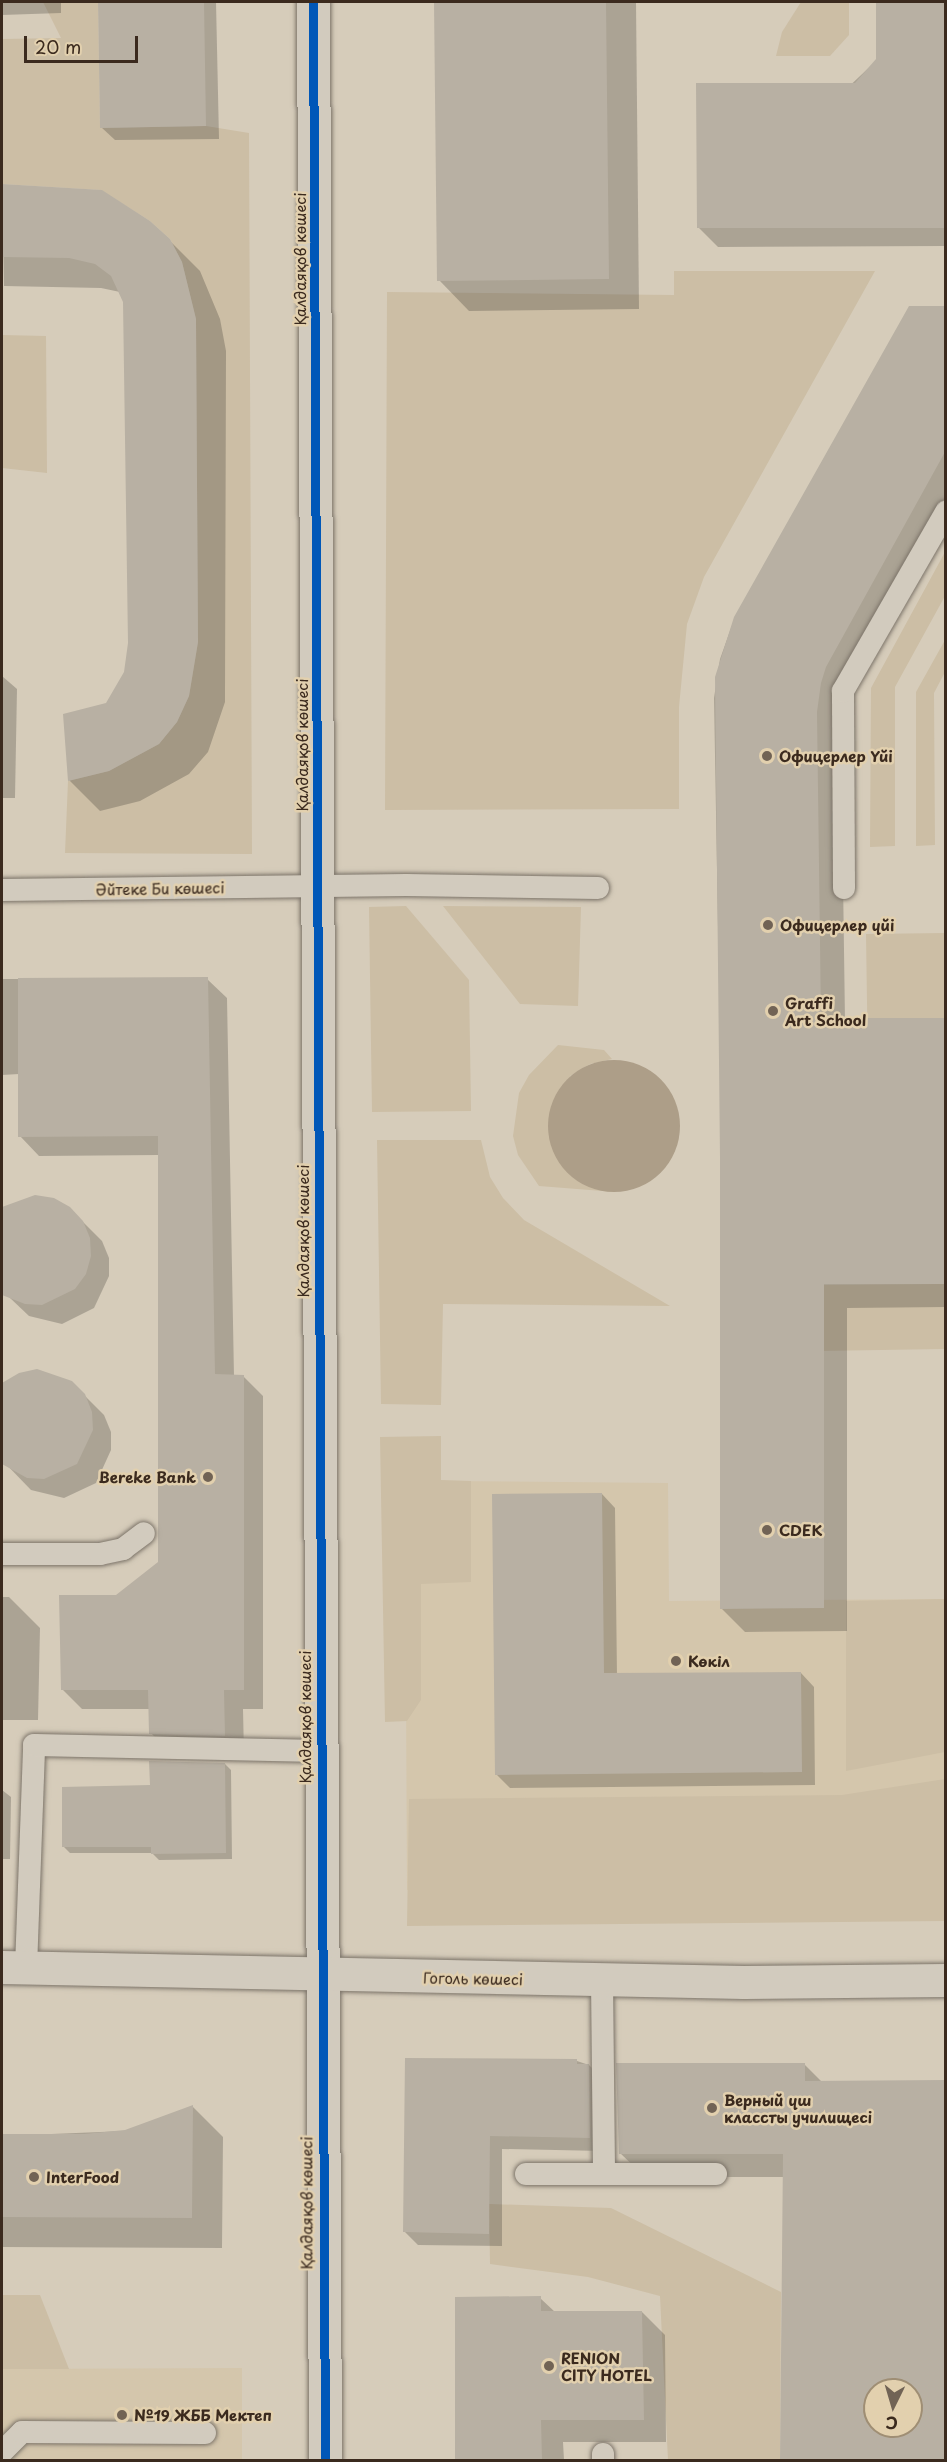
<!DOCTYPE html>
<html>
<head>
<meta charset="utf-8">
<style>
	body { margin:0 }
	#map { position:relative; width:947px; height:2462px; overflow:hidden; background:#d6ccba; font-family:"Playpen Sans",sans-serif }
	div>[style] { position:absolute }
	.built>* { inset:0; background:#d4c6ac }
	.green>* { inset:0; background:#ccbea5 }
	.water>* { inset:0; background:#ad9e88 }
	.round { border-radius:50% }
	.shadow>* { inset:0; background:#0003 }
	.building>* { inset:0; background:#b8b0a3 }
	.roads { filter:drop-shadow(0 0 2px #7c7469) drop-shadow(0 0 2px #7c7469) }
	.service>* { height:22px; margin:-11px; padding:0 11px; transform-origin:11px; border-radius:11px; background:#d2cbbe }
	.tertiary>* { height:33px; margin:-16.5px; padding:0 16.5px; transform-origin:16.5px; border-radius:16.5px; background:#d2cbbe }
	.cycleway>* { height:9px; margin:-4.5px; padding:0 4.5px; transform-origin:4.5px; border-radius:4.5px; background:#0057b8 }
	.dots>* { width:16px; height:16px; translate:-50% -50%; box-sizing:border-box; border:3px solid #e2d0ae; border-radius:50% }
	span { translate:-50% -50%; white-space:nowrap; text-align:center; line-height:1.15; -webkit-text-stroke:5px #e2d0ae; paint-order:stroke }
	.street-label { font-size:15px; color:#3b2a1e }
	.poi-label { font-size:15px; color:#3b2a1e; font-weight:700 }
	.left { translate:0 -50%; text-align:left }
	.right { translate:-100% -50%; text-align:right }
	.frame { position:absolute; inset:0; border:3px solid #3b2a1e; pointer-events:none }
	.north { position:absolute; left:863px; top:2378px; width:60px; height:60px; box-sizing:border-box; background:#e2d0ae; border:2px solid #9f8e74; border-radius:50%; rotate:185deg; font-size:16px; font-weight:700; line-height:24px; text-align:center; color:#3b2a1e }
	.north::after { content:''; display:block; margin:auto; width:21px; height:27px; background:#716355; clip-path:polygon(50% 0,100% 100%,50% 72%,0 100%) }
	.scale { position:absolute; left:24px; top:36px; width:114px; height:27px; box-sizing:border-box; border:3px solid #3b2a1e; border-top:0; padding-left:8px; font-size:18px; line-height:21px; white-space:nowrap; color:#3b2a1e; -webkit-text-stroke:4px #e2d0ae; paint-order:stroke }
</style>
</head>
<body>
<div id="map">
	<div class="built">
		<div style="clip-path:polygon(441px 1481px,668px 1483px,669px 1601px,945px 1599px,945px 1887px,407px 1890px,405px 1482px)"></div>
		<div style="clip-path:polygon(242px 2368px,242px 2460px,2px 2460px,2px 2369px)"></div>
	</div>
	<div class="green">
		<div style="clip-path:polygon(43px 2px,98px 2px,100px 128px,206px 126px,249px 133px,252px 854px,65px 853px,68px 781px,109px 771px,159px 744px,177px 722px,189px 696px,198px 642px,196px 319px,182px 262px,170px 239px,150px 221px,101px 190px,2px 184px,2px 39px,61px 38px)"></div>
		<div style="clip-path:polygon(801px 2px,849px 2px,849px 35px,830px 56px,776px 56px,782px 32px)"></div>
		<div style="clip-path:polygon(674px 271px,875px 271px,704px 577px,687px 624px,679px 707px,679px 809px,385px 810px,387px 292px,674px 295px)"></div>
		<div style="clip-path:polygon(2px 335px,46px 336px,47px 473px,2px 468px)"></div>
		<div style="clip-path:polygon(945px 552px,945px 596px,895px 687px,895px 846px,870px 847px,871px 688px)"></div>
		<div style="clip-path:polygon(945px 640px,945px 672px,934px 693px,935px 845px,916px 846px,916px 692px)"></div>
		<div style="clip-path:polygon(406px 906px,469px 980px,471px 1111px,372px 1112px,369px 907px)"></div>
		<div style="clip-path:polygon(443px 906px,581px 907px,578px 1006px,520px 1004px)"></div>
		<div style="clip-path:polygon(945px 933px,945px 1018px,875px 1018px,868px 1070px,866px 934px)"></div>
		<div style="clip-path:polygon(558px 1045px,604px 1050px,612px 1059px,590px 1064px,570px 1076px,592px 1188px,615px 1192px,539px 1186px,518px 1155px,513px 1136px,519px 1093px,529px 1075px)"></div>
		<div style="clip-path:polygon(377px 1140px,481px 1140px,490px 1177px,503px 1198px,524px 1220px,670px 1306px,443px 1304px,441px 1405px,381px 1404px)"></div>
		<div style="clip-path:polygon(945px 1284px,945px 1349px,816px 1351px,816px 1285px)"></div>
		<div style="clip-path:polygon(441px 1436px,441px 1480px,471px 1481px,471px 1582px,421px 1584px,421px 1700px,407px 1721px,385px 1722px,380px 1437px)"></div>
		<div style="clip-path:polygon(945px 1599px,945px 1752px,846px 1771px,846px 1601px)"></div>
		<div style="clip-path:polygon(945px 1779px,945px 1921px,407px 1926px,409px 1799px,842px 1795px)"></div>
		<div style="clip-path:polygon(489px 2204px,611px 2208px,781px 2292px,780px 2460px,668px 2460px,660px 2296px,588px 2277px,490px 2264px)"></div>
		<div style="clip-path:polygon(2px 2295px,40px 2295px,69px 2369px,2px 2369px)"></div>
	</div>
	<div class="water">
		<div class="round" style="left:548px;top:1060px;width:132px;height:132px"></div>
	</div>
	<div class="shadow">
		<div style="clip-path:polygon(2px 2px,61px 2px,61px 13px,2px 15px)"></div>
		<div style="clip-path:polygon(99px 2px,216px 2px,219px 139px,115px 140px,101px 127px)"></div>
		<div style="clip-path:polygon(436px 2px,636px 2px,639px 309px,469px 311px,439px 280px)"></div>
		<div style="clip-path:polygon(877px 2px,946px 2px,946px 246px,718px 247px,699px 228px,877px 60px)"></div>
		<div style="clip-path:polygon(2px 186px,101px 191px,169px 240px,200px 271px,220px 319px,226px 351px,225px 702px,208px 752px,189px 774px,140px 801px,100px 811px,69px 780px,126px 672px,130px 643px,124px 302px,120px 292px,101px 288px,4px 286px)"></div>
		<div style="clip-path:polygon(910px 307px,946px 308px,946px 518px,849px 691px,841px 736px,845px 1020px,946px 1019px,946px 1307px,847px 1308px,847px 1631px,745px 1632px,721px 1608px,722px 1158px,714px 698px,720px 659px,735px 617px)"></div>
		<div style="clip-path:polygon(2px 676px,17px 689px,15px 798px,2px 798px)"></div>
		<div style="clip-path:polygon(2px 979px,207px 979px,227px 998px,234px 1376px,243px 1376px,263px 1396px,263px 1709px,243px 1709px,244px 1754px,170px 1753px,151px 1733px,150px 1709px,82px 1709px,62px 1689px,116px 1597px,159px 1563px,159px 1155px,39px 1156px,20px 1136px,19px 1074px,2px 1075px)"></div>
		<div style="clip-path:polygon(2px 1208px,69px 1208px,102px 1241px,109px 1258px,109px 1276px,94px 1308px,62px 1324px,29px 1316px,9px 1297px,2px 1288px)"></div>
		<div style="clip-path:polygon(71px 1382px,104px 1415px,111px 1432px,111px 1450px,96px 1483px,64px 1498px,31px 1490px,2px 1460px,2px 1387px,4px 1383px)"></div>
		<div style="clip-path:polygon(602px 1494px,615px 1508px,617px 1675px,801px 1673px,814px 1687px,815px 1785px,510px 1788px,497px 1775px)"></div>
		<div style="clip-path:polygon(2px 1597px,9px 1597px,40px 1628px,38px 1720px,2px 1720px)"></div>
		<div style="clip-path:polygon(225px 1764px,231px 1770px,232px 1859px,159px 1860px,152px 1853px,70px 1853px,64px 1847px,151px 1787px)"></div>
		<div style="clip-path:polygon(2px 1790px,11px 1797px,10px 1859px,2px 1859px)"></div>
		<div style="clip-path:polygon(406px 2060px,577px 2061px,589px 2065px,602px 2078px,603px 2151px,502px 2149px,502px 2246px,418px 2245px,405px 2232px)"></div>
		<div style="clip-path:polygon(evenodd,805px 2065px,822px 2082px,946px 2082px,946px 2460px,782px 2460px,784px 2177px,645px 2177px,620px 2153px,805px 2065px,875px 2390px,911px 2390px,911px 2426px,875px 2426px,875px 2390px)"></div>
		<div style="clip-path:polygon(193px 2107px,223px 2137px,222px 2248px,2px 2247px,2px 2136px,125px 2131px)"></div>
		<div style="clip-path:polygon(456px 2298px,540px 2298px,555px 2312px,642px 2312px,665px 2335px,666px 2442px,563px 2442px,564px 2460px,457px 2460px)"></div>
	</div>
	<div class="building">
		<div style="clip-path:polygon(98px 2px,204px 2px,206px 126px,100px 128px)"></div>
		<div style="clip-path:polygon(434px 2px,606px 2px,609px 279px,437px 281px)"></div>
		<div style="clip-path:polygon(876px 2px,945px 2px,945px 228px,697px 228px,696px 83px,855px 83px,876px 59px)"></div>
		<div style="clip-path:polygon(2px 184px,102px 190px,150px 221px,170px 239px,182px 262px,196px 319px,198px 642px,189px 696px,177px 722px,159px 744px,109px 771px,68px 781px,63px 714px,106px 703px,124px 672px,128px 643px,123px 302px,111px 276px,95px 264px,69px 258px,2px 257px)"></div>
		<div style="clip-path:polygon(909px 306px,945px 306px,945px 452px,826px 667px,821px 683px,817px 712px,821px 1018px,945px 1018px,945px 1284px,824px 1284px,824px 1608px,720px 1609px,720px 1158px,715px 677px,734px 617px)"></div>
		<div style="clip-path:polygon(208px 977px,215px 1374px,244px 1375px,244px 1690px,224px 1690px,225px 1736px,149px 1734px,148px 1690px,61px 1690px,59px 1595px,116px 1595px,158px 1562px,158px 1136px,18px 1137px,18px 978px)"></div>
		<div style="clip-path:polygon(35px 1195px,54px 1198px,70px 1207px,83px 1221px,90px 1238px,91px 1256px,86px 1274px,75px 1289px,42px 1305px,25px 1304px,2px 1295px,2px 1207px)"></div>
		<div style="clip-path:polygon(37px 1369px,72px 1381px,85px 1394px,92px 1412px,93px 1430px,77px 1464px,44px 1479px,27px 1478px,2px 1464px,2px 1383px,19px 1373px)"></div>
		<div style="clip-path:polygon(602px 1493px,604px 1673px,801px 1672px,802px 1772px,495px 1775px,492px 1494px)"></div>
		<div style="clip-path:polygon(149px 1761px,225px 1763px,226px 1853px,151px 1854px,151px 1847px,62px 1847px,62px 1787px,150px 1785px)"></div>
		<div style="clip-path:polygon(405px 2058px,577px 2059px,577px 2064px,589px 2064px,590px 2138px,490px 2136px,489px 2234px,403px 2232px)"></div>
		<div style="clip-path:polygon(evenodd,616px 2063px,805px 2063px,805px 2081px,945px 2080px,945px 2460px,780px 2460px,783px 2154px,619px 2154px,616px 2063px,875px 2390px,911px 2390px,911px 2426px,875px 2426px,875px 2390px)"></div>
		<div style="clip-path:polygon(193px 2105px,192px 2218px,2px 2217px,2px 2134px,84px 2134px,125px 2130px)"></div>
		<div style="clip-path:polygon(541px 2296px,541px 2311px,642px 2311px,644px 2420px,541px 2420px,542px 2460px,455px 2460px,455px 2297px)"></div>
	</div>
	<div class="roads">
		<div class="service">
			<div style="left:844px;top:888px;width:197px;rotate:-90.3deg"></div>
			<div style="left:843px;top:691px;width:207px;rotate:-60.1deg"></div>
			<div style="left:2px;top:890px;width:404px;rotate:-0.7deg"></div>
			<div style="left:406px;top:885px;width:192px;rotate:0.9deg"></div>
			<div style="left:2px;top:1554px;width:98px"></div>
			<div style="left:100px;top:1554px;width:24px;rotate:-12deg"></div>
			<div style="left:123px;top:1549px;width:26px;rotate:-37deg"></div>
			<div style="left:26px;top:1968px;width:223px;rotate:-87.9deg"></div>
			<div style="left:34px;top:1745px;width:286px;rotate:1.2deg"></div>
			<div style="left:602px;top:1980px;width:194px;rotate:89.4deg"></div>
			<div style="left:526px;top:2174px;width:190px"></div>
			<div style="left:2px;top:2452px;width:28px;rotate:-45deg"></div>
			<div style="left:22px;top:2432px;width:183px;rotate:0.3deg"></div>
			<div style="left:603px;top:2460px;width:6px;rotate:-90deg"></div>
		</div>
		<div class="tertiary">
			<div style="left:313px;top:2px;width:2458px;rotate:89.72deg"></div>
			<div style="left:2px;top:1967px;width:742px;rotate:1.16deg"></div>
			<div style="left:744px;top:1982px;width:202px;rotate:-0.6deg"></div>
		</div>
	</div>
	<div class="cycleway">
		<div style="left:313px;top:2px;width:2458px;rotate:89.72deg"></div>
	</div>
	<div class="dots">
		<div style="left:767px;top:756px;background:#716355"></div>
		<div style="left:768px;top:925px;background:#716355"></div>
		<div style="left:773px;top:1011px;background:#716355"></div>
		<div style="left:208px;top:1477px;background:#716355"></div>
		<div style="left:767px;top:1530px;background:#716355"></div>
		<div style="left:676px;top:1661px;background:#716355"></div>
		<div style="left:712px;top:2108px;background:#716355"></div>
		<div style="left:34px;top:2177px;background:#716355"></div>
		<div style="left:549px;top:2366px;background:#716355"></div>
		<div style="left:122px;top:2415px;background:#716355"></div>
	</div>
	<div class="street-label">
		<span style="left:300px;top:259px;rotate:-90deg">Қалдаяқов көшесі</span>
		<span style="left:302px;top:745px;rotate:-90deg">Қалдаяқов көшесі</span>
		<span style="left:160px;top:888px;rotate:-1deg">Әйтеке Би көшесі</span>
		<span style="left:303px;top:1231px;rotate:-90deg">Қалдаяқов көшесі</span>
		<span style="left:305px;top:1717px;rotate:-90deg">Қалдаяқов көшесі</span>
		<span style="left:473px;top:1978px;rotate:1deg">Гоголь көшесі</span>
		<span style="left:306px;top:2203px;rotate:-90deg">Қалдаяқов көшесі</span>
	</div>
	<div class="poi-label">
		<span class="left" style="left:779px;top:756px">Офицерлер Үйі</span>
		<span class="left" style="left:780px;top:925px">Офицерлер үйі</span>
		<span class="left" style="left:785px;top:1011px">Graffi<br>Art School</span>
		<span class="right" style="left:196px;top:1477px">Bereke Bank</span>
		<span class="left" style="left:779px;top:1530px">CDEK</span>
		<span class="left" style="left:688px;top:1661px">Көкіл</span>
		<span class="left" style="left:724px;top:2108px">Верный үш<br>классты училищесі</span>
		<span class="left" style="left:46px;top:2177px">InterFood</span>
		<span class="left" style="left:561px;top:2366px">RENION<br>CITY HOTEL</span>
		<span class="left" style="left:134px;top:2415px">№19 ЖББ Мектеп</span>
	</div>
	<div class="frame"></div>
	<div class="north">С</div>
	<div class="scale">20 m</div>
</div>
</body>
</html>
